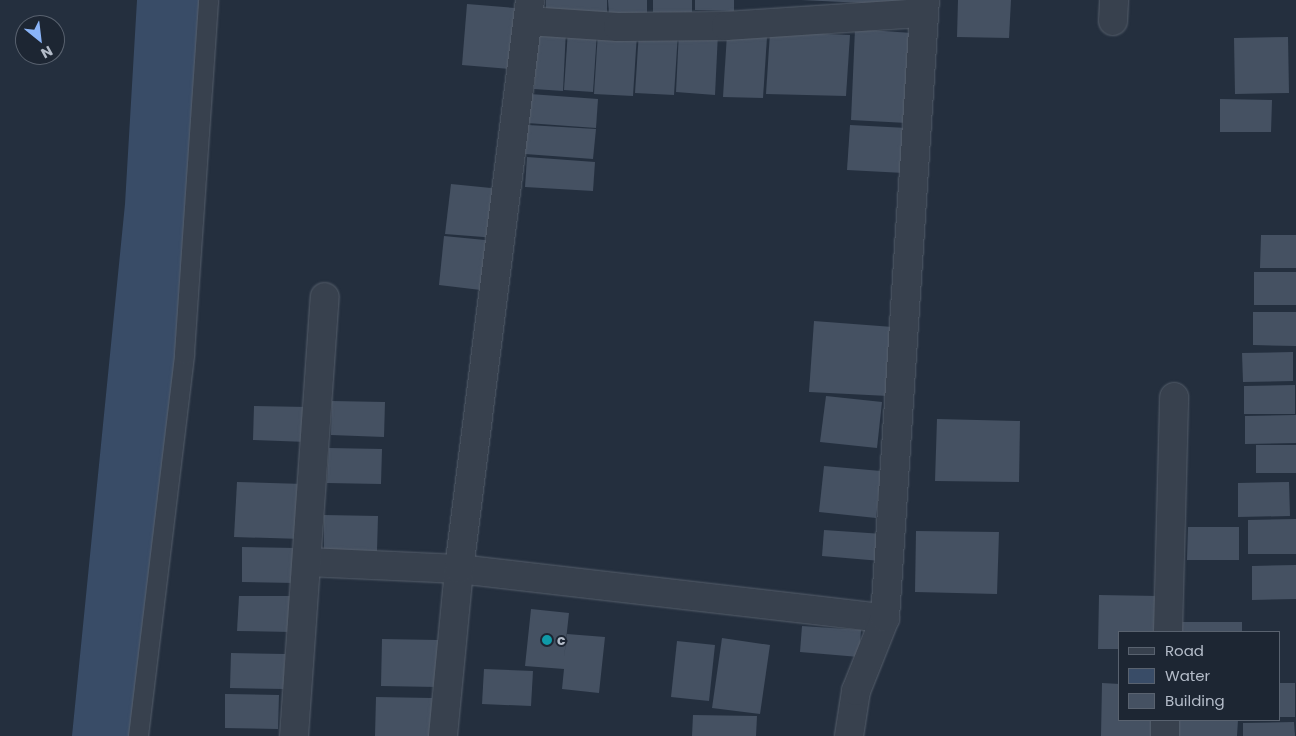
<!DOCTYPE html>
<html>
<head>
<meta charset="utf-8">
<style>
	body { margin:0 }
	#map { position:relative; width:1296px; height:736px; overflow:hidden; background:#242f3e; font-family:Poppins,sans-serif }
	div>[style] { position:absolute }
	.water>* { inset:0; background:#394c67 }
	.building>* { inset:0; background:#455162 }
	.roads { filter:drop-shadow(0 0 1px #565f6c) drop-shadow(0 0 1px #565f6c) }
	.lane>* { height:19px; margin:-9.5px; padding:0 9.5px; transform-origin:9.5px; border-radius:9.5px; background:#38414e }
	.street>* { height:28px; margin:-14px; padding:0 14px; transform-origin:14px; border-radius:14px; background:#38414e }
	.dots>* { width:14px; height:14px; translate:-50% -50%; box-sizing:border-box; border:2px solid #1d2633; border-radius:50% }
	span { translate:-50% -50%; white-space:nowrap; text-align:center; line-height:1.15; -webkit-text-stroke:4px #1d2633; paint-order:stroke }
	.poi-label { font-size:14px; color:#b4bcc9; font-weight:700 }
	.left { translate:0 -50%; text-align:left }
	.legend { position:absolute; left:1118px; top:631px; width:162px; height:90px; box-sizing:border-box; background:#1d2633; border:1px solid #59626f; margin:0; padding:6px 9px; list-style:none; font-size:15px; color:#b4bcc9 }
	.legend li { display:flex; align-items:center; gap:10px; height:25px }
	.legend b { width:25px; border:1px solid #59626f }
	.north { position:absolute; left:15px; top:15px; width:50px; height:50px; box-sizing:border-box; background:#1d2633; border:1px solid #59626f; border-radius:50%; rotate:151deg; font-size:14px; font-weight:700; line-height:20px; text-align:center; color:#b4bcc9 }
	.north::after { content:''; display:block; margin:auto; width:18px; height:22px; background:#8ab4f8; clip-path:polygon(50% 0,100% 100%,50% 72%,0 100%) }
</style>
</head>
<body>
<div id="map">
	<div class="water">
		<div style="clip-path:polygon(137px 0,208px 0,200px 122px,138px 736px,72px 736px,125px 204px)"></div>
	</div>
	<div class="building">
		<div style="clip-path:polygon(546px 0,607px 0,607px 20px,546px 20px)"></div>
		<div style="clip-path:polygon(608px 0,647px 0,647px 14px,609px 13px)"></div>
		<div style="clip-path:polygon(653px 0,692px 0,692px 13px,653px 12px)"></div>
		<div style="clip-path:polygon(695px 0,734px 0,734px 11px,695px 10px)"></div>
		<div style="clip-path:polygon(801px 0,906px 0,905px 5px)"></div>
		<div style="clip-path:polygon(958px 0,1011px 0,1009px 38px,957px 37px)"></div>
		<div style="clip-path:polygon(467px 4px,515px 8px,510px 69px,462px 65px)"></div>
		<div style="clip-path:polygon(538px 29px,566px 30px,563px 91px,534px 89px)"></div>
		<div style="clip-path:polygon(855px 29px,912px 33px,907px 123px,851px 120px)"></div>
		<div style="clip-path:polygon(568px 30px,597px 32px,593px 92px,564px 90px)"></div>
		<div style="clip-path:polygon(639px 31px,678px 33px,674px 95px,635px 93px)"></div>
		<div style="clip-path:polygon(679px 31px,718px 33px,715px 95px,676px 92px)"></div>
		<div style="clip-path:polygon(598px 32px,637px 34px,633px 96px,594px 94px)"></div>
		<div style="clip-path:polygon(770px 32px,850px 35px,846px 96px,766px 94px)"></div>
		<div style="clip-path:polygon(727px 34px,767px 37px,763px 98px,723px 97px)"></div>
		<div style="clip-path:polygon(1288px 37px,1289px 93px,1235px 94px,1234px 38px)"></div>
		<div style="clip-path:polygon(530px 94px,598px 99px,596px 128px,527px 123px)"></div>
		<div style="clip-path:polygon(1220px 99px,1272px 100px,1271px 132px,1220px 132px)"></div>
		<div style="clip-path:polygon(528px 125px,596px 129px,593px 159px,525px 154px)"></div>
		<div style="clip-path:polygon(850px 125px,907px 128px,904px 173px,847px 170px)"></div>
		<div style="clip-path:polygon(527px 157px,595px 162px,593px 191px,525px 187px)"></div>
		<div style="clip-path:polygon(451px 184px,501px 189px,496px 238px,445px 234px)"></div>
		<div style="clip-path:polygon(1261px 235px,1296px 235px,1296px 268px,1260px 268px)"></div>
		<div style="clip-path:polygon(444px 236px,495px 241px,489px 291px,439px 285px)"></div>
		<div style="clip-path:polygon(1254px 272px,1296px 272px,1296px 305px,1254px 305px)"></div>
		<div style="clip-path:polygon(1253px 312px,1296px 312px,1296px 346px,1253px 345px)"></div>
		<div style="clip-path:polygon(814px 321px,893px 327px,888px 396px,809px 392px)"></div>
		<div style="clip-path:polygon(1293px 352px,1293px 381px,1243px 382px,1242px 353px)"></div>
		<div style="clip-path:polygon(1295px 385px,1295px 414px,1244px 414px,1244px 386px)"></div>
		<div style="clip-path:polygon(826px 396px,882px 402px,877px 448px,820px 442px)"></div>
		<div style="clip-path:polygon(332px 401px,385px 402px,384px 437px,331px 435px)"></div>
		<div style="clip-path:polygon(254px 406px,307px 407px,307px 442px,253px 440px)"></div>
		<div style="clip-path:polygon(1296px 415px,1296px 443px,1245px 444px,1245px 416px)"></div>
		<div style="clip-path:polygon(937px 419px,1020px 421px,1019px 482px,935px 481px)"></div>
		<div style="clip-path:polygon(1256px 445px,1296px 445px,1296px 473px,1256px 473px)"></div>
		<div style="clip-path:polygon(329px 448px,382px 449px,381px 484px,327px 483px)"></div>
		<div style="clip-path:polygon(824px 466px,881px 471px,876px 518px,819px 512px)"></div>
		<div style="clip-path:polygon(237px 482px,304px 484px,302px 539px,234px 537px)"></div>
		<div style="clip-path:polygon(1289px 482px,1290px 516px,1238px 517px,1238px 483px)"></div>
		<div style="clip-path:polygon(324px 515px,378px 516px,377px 551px,324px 550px)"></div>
		<div style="clip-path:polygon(1296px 519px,1296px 554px,1248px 554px,1248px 520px)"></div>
		<div style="clip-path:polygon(1188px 527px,1239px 527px,1239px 560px,1187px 560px)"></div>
		<div style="clip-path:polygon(824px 530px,883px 534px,881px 561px,822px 556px)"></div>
		<div style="clip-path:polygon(916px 531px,999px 532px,997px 594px,915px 592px)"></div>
		<div style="clip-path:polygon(242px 547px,296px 548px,295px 583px,242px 582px)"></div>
		<div style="clip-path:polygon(1296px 565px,1296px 599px,1252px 600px,1252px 566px)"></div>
		<div style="clip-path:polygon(1099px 595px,1159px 596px,1158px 632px,1120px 632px,1120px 649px,1098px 649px)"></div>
		<div style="clip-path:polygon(239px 596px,292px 596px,291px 632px,237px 631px)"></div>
		<div style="clip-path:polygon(531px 609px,569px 613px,564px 658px,567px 634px,605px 637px,599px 693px,562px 689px,564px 669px,525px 666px)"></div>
		<div style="clip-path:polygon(1182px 622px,1242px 622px,1242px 632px,1181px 632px)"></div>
		<div style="clip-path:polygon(802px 626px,861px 630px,859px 657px,800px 652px)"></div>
		<div style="clip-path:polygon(722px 638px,770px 645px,760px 714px,712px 708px)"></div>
		<div style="clip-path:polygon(382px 639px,438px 640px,437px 687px,381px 686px)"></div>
		<div style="clip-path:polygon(677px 641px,715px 645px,709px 701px,671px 697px)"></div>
		<div style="clip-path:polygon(231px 653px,285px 654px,284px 689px,230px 688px)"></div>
		<div style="clip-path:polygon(484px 669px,533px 671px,531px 706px,482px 704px)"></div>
		<div style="clip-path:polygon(1102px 683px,1120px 684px,1120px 720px,1162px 720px,1161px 736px,1101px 736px)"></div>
		<div style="clip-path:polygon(1280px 683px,1295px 683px,1295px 717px,1280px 717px)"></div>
		<div style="clip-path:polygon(225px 694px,279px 695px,278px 729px,225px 728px)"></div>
		<div style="clip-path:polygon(376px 697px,432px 698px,431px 736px,375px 736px)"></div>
		<div style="clip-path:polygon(693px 715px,757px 716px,756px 736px,692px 736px)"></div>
		<div style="clip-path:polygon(1178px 720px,1238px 720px,1237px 736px,1177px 736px)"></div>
		<div style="clip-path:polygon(1294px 722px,1295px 736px,1243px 736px,1243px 723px)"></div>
	</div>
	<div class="roads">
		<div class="lane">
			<div style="left:138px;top:736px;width:385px;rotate:-83.1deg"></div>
			<div style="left:184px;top:354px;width:355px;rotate:-86.1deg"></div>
		</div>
		<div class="street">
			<div style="left:528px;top:21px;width:90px;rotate:3.8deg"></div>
			<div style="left:618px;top:27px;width:108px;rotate:-0.5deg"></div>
			<div style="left:726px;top:26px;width:198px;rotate:-3.8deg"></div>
			<div style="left:1113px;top:21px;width:21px;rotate:-87deg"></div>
			<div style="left:307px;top:562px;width:152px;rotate:2.6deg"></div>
			<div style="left:459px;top:569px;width:429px;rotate:6.6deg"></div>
			<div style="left:1168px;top:632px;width:235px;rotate:-88.5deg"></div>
			<div style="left:294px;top:736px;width:440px;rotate:-86deg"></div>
			<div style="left:443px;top:736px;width:168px;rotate:-84.5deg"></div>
			<div style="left:459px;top:569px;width:573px;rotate:-82.89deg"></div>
			<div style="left:849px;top:736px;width:46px;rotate:-81.2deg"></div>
			<div style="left:856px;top:691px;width:79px;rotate:-68.3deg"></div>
			<div style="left:885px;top:618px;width:619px;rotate:-86.3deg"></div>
			<div style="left:1165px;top:736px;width:16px;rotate:-90deg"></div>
		</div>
	</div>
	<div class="dots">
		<div style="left:547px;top:640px;background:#0f9aa8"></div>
	</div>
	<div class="poi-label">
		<span class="left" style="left:557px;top:640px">c</span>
	</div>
	<ul class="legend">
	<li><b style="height:6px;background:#38414e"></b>Road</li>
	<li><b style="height:14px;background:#394c67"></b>Water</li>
	<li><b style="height:14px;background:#455162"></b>Building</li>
	</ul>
	<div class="north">N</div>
</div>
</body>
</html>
